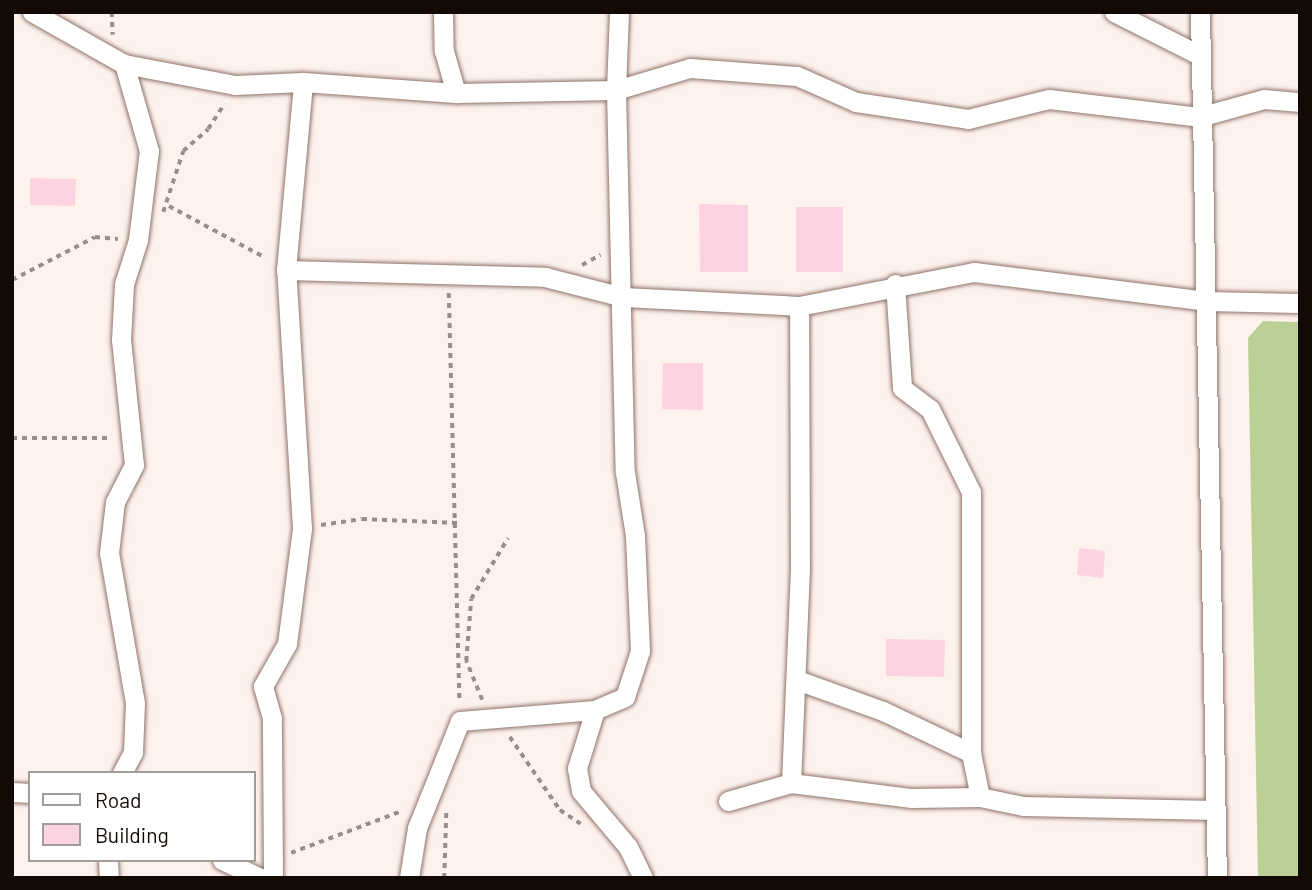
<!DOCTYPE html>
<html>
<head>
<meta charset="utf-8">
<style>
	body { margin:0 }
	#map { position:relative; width:1312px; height:890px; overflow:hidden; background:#fef2ed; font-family:Barlow,sans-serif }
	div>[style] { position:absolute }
	.forest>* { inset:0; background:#bbd094 }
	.building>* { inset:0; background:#fdd3e2 }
	.path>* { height:3.5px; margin-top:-1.75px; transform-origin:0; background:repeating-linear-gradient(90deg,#998e89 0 5px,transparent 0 10px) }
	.roads { filter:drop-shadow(0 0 2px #8e7469) drop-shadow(0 0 2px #8e7469) }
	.minor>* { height:19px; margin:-9.5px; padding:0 9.5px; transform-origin:9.5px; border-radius:9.5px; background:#fff }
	span { translate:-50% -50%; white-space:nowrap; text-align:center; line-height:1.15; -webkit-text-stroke:6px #fff; paint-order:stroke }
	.frame { position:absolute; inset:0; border:14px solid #130a06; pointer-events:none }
	.legend { position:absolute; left:28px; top:771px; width:228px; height:91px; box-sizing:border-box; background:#fff; border:2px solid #a19d9b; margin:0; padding:9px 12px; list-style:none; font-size:21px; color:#130a06 }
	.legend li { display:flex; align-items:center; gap:14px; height:35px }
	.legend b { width:35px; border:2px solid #a19d9b }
</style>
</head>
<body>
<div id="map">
	<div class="forest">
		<div style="clip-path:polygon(1263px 321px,1300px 322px,1300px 878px,1258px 878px,1248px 338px)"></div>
	</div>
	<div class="building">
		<div style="clip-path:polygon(30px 178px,76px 179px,75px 206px,30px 205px)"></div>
		<div style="clip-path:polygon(699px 204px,748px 205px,748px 272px,700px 272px)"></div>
		<div style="clip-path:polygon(796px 207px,843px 207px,843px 272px,796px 272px)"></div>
		<div style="clip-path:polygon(663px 363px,703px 363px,703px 410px,662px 409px)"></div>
		<div style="clip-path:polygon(1079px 548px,1105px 551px,1103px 578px,1077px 575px)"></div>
		<div style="clip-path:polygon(886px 639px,945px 640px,944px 677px,886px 676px)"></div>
	</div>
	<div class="path">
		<div style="left:112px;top:12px;width:23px;rotate:88deg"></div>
		<div style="left:169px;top:206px;width:110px;rotate:28.2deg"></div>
		<div style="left:163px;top:212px;width:64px;rotate:-71.8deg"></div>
		<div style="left:183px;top:151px;width:33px;rotate:-41deg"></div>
		<div style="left:208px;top:129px;width:30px;rotate:-57deg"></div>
		<div style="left:582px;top:265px;width:21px;rotate:-29deg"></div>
		<div style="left:12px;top:280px;width:93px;rotate:-27.4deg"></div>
		<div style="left:95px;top:237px;width:23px;rotate:5deg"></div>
		<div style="left:449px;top:293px;width:408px;rotate:88.5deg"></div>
		<div style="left:12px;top:438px;width:100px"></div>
		<div style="left:321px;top:525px;width:41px;rotate:-8.3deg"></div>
		<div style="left:362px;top:519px;width:96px;rotate:2.4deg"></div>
		<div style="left:482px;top:700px;width:42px;rotate:-112.3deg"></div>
		<div style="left:466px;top:661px;width:62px;rotate:-85.4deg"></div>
		<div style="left:471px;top:599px;width:71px;rotate:-58.8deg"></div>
		<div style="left:510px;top:737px;width:88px;rotate:55.6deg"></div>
		<div style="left:560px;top:810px;width:25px;rotate:34deg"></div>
		<div style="left:291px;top:853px;width:119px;rotate:-20.7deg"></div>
		<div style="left:444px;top:878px;width:65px;rotate:-88.2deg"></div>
	</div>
	<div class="roads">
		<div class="minor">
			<div style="left:32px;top:12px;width:106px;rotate:29.5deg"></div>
			<div style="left:124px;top:64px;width:113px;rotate:10.7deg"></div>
			<div style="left:235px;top:85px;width:68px;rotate:-2.5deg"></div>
			<div style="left:303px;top:82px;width:153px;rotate:4.1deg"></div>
			<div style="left:456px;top:93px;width:160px;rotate:-1.1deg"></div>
			<div style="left:616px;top:90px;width:77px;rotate:-16.6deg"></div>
			<div style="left:690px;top:68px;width:107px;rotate:4.3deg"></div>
			<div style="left:797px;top:76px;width:64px;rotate:23.8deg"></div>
			<div style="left:856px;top:102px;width:113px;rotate:8.6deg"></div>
			<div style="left:968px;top:119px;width:83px;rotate:-13.9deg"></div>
			<div style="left:1049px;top:99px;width:151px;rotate:6.8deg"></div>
			<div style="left:1199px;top:117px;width:67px;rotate:-15.5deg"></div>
			<div style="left:1264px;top:99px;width:36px;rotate:5deg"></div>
			<div style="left:443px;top:12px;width:39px;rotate:89deg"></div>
			<div style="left:444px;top:51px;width:44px;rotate:74.1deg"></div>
			<div style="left:619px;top:12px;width:78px;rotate:92.2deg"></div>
			<div style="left:616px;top:90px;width:382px;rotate:88.7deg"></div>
			<div style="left:625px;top:472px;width:65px;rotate:81.1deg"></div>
			<div style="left:635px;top:536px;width:115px;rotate:87.5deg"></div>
			<div style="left:640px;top:651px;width:48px;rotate:108.1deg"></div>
			<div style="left:625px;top:697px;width:33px;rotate:157deg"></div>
			<div style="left:595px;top:710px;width:61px;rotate:107.2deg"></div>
			<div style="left:577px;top:768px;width:23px;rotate:80deg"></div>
			<div style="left:581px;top:791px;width:73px;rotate:50deg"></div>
			<div style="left:628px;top:847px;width:34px;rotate:64deg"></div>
			<div style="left:1114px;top:12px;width:95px;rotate:26.8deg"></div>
			<div style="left:1200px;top:12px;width:866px;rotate:88.88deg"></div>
			<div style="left:286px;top:270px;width:259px;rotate:1.5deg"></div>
			<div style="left:545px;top:277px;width:81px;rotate:14.4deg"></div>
			<div style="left:623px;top:297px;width:176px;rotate:2.9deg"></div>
			<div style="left:799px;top:306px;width:178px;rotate:-11deg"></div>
			<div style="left:974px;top:272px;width:234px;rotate:7.1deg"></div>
			<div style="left:1206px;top:301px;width:94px;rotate:1.2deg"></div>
			<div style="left:895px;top:284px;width:104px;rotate:86.1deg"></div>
			<div style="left:902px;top:388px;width:35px;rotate:37deg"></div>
			<div style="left:930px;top:409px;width:93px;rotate:63.7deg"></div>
			<div style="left:971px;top:492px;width:261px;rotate:90deg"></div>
			<div style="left:971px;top:753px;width:45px;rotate:78.4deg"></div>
			<div style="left:980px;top:797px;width:44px;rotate:11.8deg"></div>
			<div style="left:1023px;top:806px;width:192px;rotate:1.2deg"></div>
			<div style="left:797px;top:680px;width:91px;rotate:19.8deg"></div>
			<div style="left:883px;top:711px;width:98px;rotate:25.5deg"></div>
			<div style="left:122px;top:773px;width:24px;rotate:-62deg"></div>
			<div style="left:133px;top:752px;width:49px;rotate:-87.7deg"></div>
			<div style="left:135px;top:703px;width:152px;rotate:-99.8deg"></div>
			<div style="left:109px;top:553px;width:51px;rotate:-83.3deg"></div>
			<div style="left:115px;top:502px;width:42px;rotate:-62.8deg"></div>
			<div style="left:134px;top:465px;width:126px;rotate:-95.9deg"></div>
			<div style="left:121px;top:340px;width:56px;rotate:-86.9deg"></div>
			<div style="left:124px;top:284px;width:46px;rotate:-72.3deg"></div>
			<div style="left:138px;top:240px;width:90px;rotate:-83deg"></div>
			<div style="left:149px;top:151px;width:91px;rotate:-106deg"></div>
			<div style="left:791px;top:783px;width:215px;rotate:-87.6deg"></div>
			<div style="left:800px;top:568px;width:262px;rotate:-90.2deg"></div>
			<div style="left:12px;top:792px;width:18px;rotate:3deg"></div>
			<div style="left:728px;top:801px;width:66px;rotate:-15.9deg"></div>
			<div style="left:791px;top:783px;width:122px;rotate:7.1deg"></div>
			<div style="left:912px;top:798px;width:68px;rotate:-0.8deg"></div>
			<div style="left:108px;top:860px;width:18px;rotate:87deg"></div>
			<div style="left:222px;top:860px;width:42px;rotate:25.3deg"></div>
			<div style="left:273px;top:878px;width:160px;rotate:-90.4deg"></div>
			<div style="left:272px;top:718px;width:33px;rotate:-106deg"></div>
			<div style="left:263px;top:686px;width:48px;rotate:-60.3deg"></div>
			<div style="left:287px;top:644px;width:117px;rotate:-82.6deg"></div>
			<div style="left:302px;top:528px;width:258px;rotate:-93.5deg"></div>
			<div style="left:286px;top:270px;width:189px;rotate:-84.8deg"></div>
			<div style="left:409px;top:878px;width:51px;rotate:-80.9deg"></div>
			<div style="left:417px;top:828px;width:115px;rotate:-68.1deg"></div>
			<div style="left:460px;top:721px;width:135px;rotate:-4.7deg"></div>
		</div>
	</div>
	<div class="frame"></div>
	<ul class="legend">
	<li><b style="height:9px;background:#fff"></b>Road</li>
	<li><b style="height:19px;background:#fdd3e2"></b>Building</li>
	</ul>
</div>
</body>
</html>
